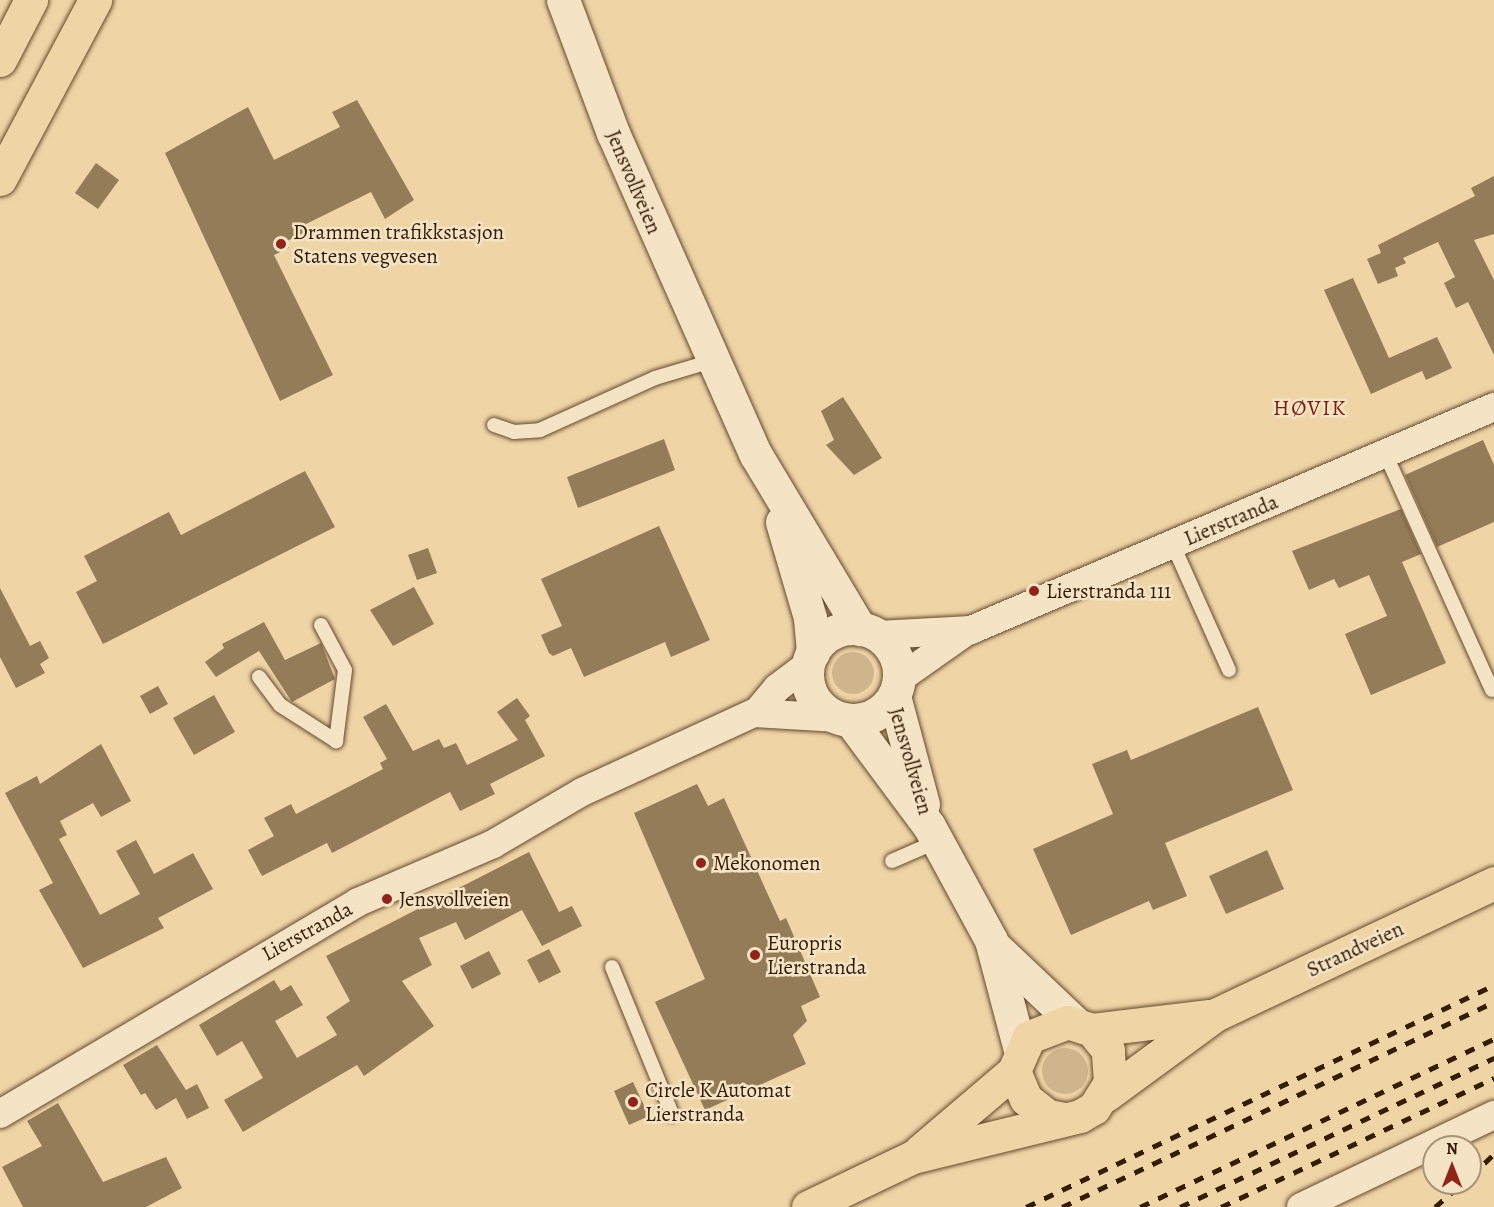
<!DOCTYPE html>
<html>
<head>
<meta charset="utf-8">
<style>
	body { margin:0 }
	#map { position:relative; width:1494px; height:1207px; overflow:hidden; background:#efd4a6; font-family:Alegreya,serif }
	div>[style] { position:absolute }
	.green>* { inset:0; background:#cfb58b }
	.round { border-radius:50% }
	.building>* { inset:0; background:#957c59 }
	.roads { filter:drop-shadow(0 0 2px #634a2d) drop-shadow(0 0 2px #634a2d) }
	.service>* { height:14px; margin:-7px; padding:0 7px; transform-origin:7px; border-radius:7px; background:#f5e3c5 }
	.minor>* { height:28px; margin:-14px; padding:0 14px; transform-origin:14px; border-radius:14px; background:#f5e3c5 }
	.tertiary>* { height:33px; margin:-16.5px; padding:0 16.5px; transform-origin:16.5px; border-radius:16.5px; background:#f5e3c5 }
	.tertiary>.ring { margin:-16.5px; padding:0; box-sizing:content-box; background:none; border:33px solid #f5e3c5; border-radius:50% }
	.primary>* { height:33px; margin:-16.5px; padding:0 16.5px; transform-origin:16.5px; border-radius:16.5px; background:#efd4a6 }
	.motorway>* { height:33px; margin:-16.5px; padding:0 16.5px; transform-origin:16.5px; border-radius:16.5px; background:#efd4a6 }
	.rail>* { height:4.5px; margin-top:-2.25px; transform-origin:0; background:repeating-linear-gradient(90deg,#341c05 0 10px,transparent 0 20px) }
	.dots>* { width:16px; height:16px; translate:-50% -50%; box-sizing:border-box; border:3px solid #f5e3c5; border-radius:50% }
	span { translate:-50% -50%; white-space:nowrap; text-align:center; line-height:1.15; -webkit-text-stroke:5px #f5e3c5; paint-order:stroke }
	.street-label { font-size:21px; color:#341c05 }
	.poi-label { font-size:21px; color:#341c05 }
	.left { translate:0 -50%; text-align:left }
	.neighbourhood-label { font-size:22px; color:#7a1f14; letter-spacing:1.5px }
	.north { position:absolute; left:1422px; top:1135px; width:60px; height:60px; box-sizing:border-box; background:#f5e3c5; border:2px solid #a89378; border-radius:50%; rotate:0deg; font-size:16px; font-weight:700; line-height:24px; text-align:center; color:#341c05 }
	.north::after { content:''; display:block; margin:auto; width:21px; height:27px; background:#8f2418; clip-path:polygon(50% 0,100% 100%,50% 72%,0 100%) }
</style>
</head>
<body>
<div id="map">
	<div class="green">
		<div class="round" style="left:832px;top:652px;width:42px;height:42px"></div>
		<div class="round" style="left:1042px;top:1048px;width:46px;height:46px"></div>
	</div>
	<div class="building">
		<div style="clip-path:polygon(357px 100px,414px 200px,385px 219px,371px 192px,306px 224px,309px 230px,285px 242px,289px 248px,274px 255px,333px 375px,280px 401px,165px 153px,248px 107px,274px 160px,340px 127px,332px 112px)"></div>
		<div style="clip-path:polygon(96px 163px,119px 180px,98px 209px,75px 193px)"></div>
		<div style="clip-path:polygon(1494px 176px,1494px 234px,1474px 240px,1494px 280px,1494px 355px,1468px 302px,1456px 308px,1444px 283px,1455px 277px,1438px 242px,1403px 258px,1406px 263px,1395px 268px,1398px 276px,1378px 284px,1367px 259px,1381px 253px,1378px 245px,1475px 196px,1471px 188px)"></div>
		<div style="clip-path:polygon(1353px 278px,1389px 358px,1437px 337px,1452px 368px,1426px 380px,1422px 371px,1371px 394px,1324px 290px)"></div>
		<div style="clip-path:polygon(843px 397px,882px 458px,854px 475px,826px 445px,834px 440px,821px 411px)"></div>
		<div style="clip-path:polygon(664px 439px,675px 470px,578px 508px,567px 477px)"></div>
		<div style="clip-path:polygon(1483px 440px,1494px 465px,1494px 522px,1437px 547px,1405px 475px)"></div>
		<div style="clip-path:polygon(305px 471px,335px 527px,103px 644px,76px 592px,97px 581px,84px 556px,169px 512px,181px 535px)"></div>
		<div style="clip-path:polygon(1401px 509px,1421px 554px,1402px 562px,1446px 663px,1371px 695px,1345px 634px,1387px 616px,1369px 575px,1339px 588px,1334px 579px,1309px 590px,1292px 551px)"></div>
		<div style="clip-path:polygon(659px 526px,710px 640px,671px 657px,665px 642px,584px 677px,571px 648px,553px 656px,549px 653px,541px 635px,562px 626px,541px 579px)"></div>
		<div style="clip-path:polygon(428px 548px,437px 573px,417px 580px,408px 555px)"></div>
		<div style="clip-path:polygon(414px 587px,434px 624px,393px 646px,370px 610px)"></div>
		<div style="clip-path:polygon(0 588px,30px 646px,40px 641px,49px 658px,40px 664px,45px 673px,16px 688px,0 657px)"></div>
		<div style="clip-path:polygon(264px 622px,285px 660px,321px 643px,335px 679px,292px 702px,259px 651px,216px 677px,205px 662px,224px 648px,222px 644px)"></div>
		<div style="clip-path:polygon(158px 686px,168px 704px,150px 714px,140px 696px)"></div>
		<div style="clip-path:polygon(214px 695px,235px 732px,194px 755px,173px 718px)"></div>
		<div style="clip-path:polygon(517px 698px,530px 716px,525px 720px,545px 756px,490px 784px,495px 794px,460px 811px,450px 792px,332px 853px,327px 843px,262px 876px,248px 850px,274px 836px,264px 818px,291px 804px,296px 814px,383px 769px,380px 763px,387px 759px,363px 717px,386px 704px,413px 751px,439px 739px,444px 748px,456px 743px,467px 765px,518px 740px,497px 712px)"></div>
		<div style="clip-path:polygon(1258px 707px,1293px 790px,1165px 843px,1187px 896px,1153px 910px,1149px 901px,1071px 935px,1033px 849px,1113px 814px,1092px 764px,1127px 750px,1131px 760px)"></div>
		<div style="clip-path:polygon(101px 744px,131px 801px,101px 817px,93px 803px,60px 821px,67px 835px,59px 839px,100px 915px,140px 894px,116px 851px,136px 840px,154px 874px,193px 853px,213px 889px,158px 918px,164px 928px,83px 968px,39px 890px,53px 883px,5px 793px,37px 776px,40px 784px)"></div>
		<div style="clip-path:polygon(697px 784px,708px 806px,724px 798px,780px 921px,786px 918px,820px 997px,801px 1006px,807px 1021px,793px 1035px,806px 1064px,705px 1110px,655px 1002px,705px 979px,634px 813px)"></div>
		<div style="clip-path:polygon(1267px 850px,1284px 889px,1226px 914px,1209px 876px)"></div>
		<div style="clip-path:polygon(529px 852px,559px 912px,572px 906px,582px 926px,542px 946px,522px 910px,465px 940px,456px 922px,419px 938px,432px 965px,402px 981px,434px 1026px,364px 1076px,357px 1065px,243px 1132px,224px 1100px,263px 1078px,242px 1041px,217px 1056px,199px 1025px,274px 980px,281px 991px,291px 985px,303px 1005px,275px 1021px,297px 1058px,337px 1035px,326px 1017px,350px 1001px,326px 956px)"></div>
		<div style="clip-path:polygon(549px 949px,561px 972px,539px 983px,527px 960px)"></div>
		<div style="clip-path:polygon(489px 951px,501px 974px,472px 989px,460px 966px)"></div>
		<div style="clip-path:polygon(157px 1045px,186px 1090px,197px 1084px,209px 1108px,187px 1119px,176px 1098px,156px 1110px,145px 1093px,141px 1095px,123px 1065px)"></div>
		<div style="clip-path:polygon(633px 1082px,649px 1116px,629px 1125px,614px 1091px)"></div>
		<div style="clip-path:polygon(58px 1103px,103px 1182px,166px 1157px,182px 1188px,146px 1207px,23px 1207px,2px 1167px,42px 1146px,27px 1121px)"></div>
	</div>
	<div class="roads">
		<div class="service">
			<div style="left:494px;top:425px;width:21px;rotate:19deg"></div>
			<div style="left:514px;top:432px;width:26px;rotate:-4deg"></div>
			<div style="left:540px;top:430px;width:126px;rotate:-24.3deg"></div>
			<div style="left:655px;top:378px;width:59px;rotate:-16.6deg"></div>
			<div style="left:1385px;top:453px;width:260px;rotate:65.7deg"></div>
			<div style="left:1173px;top:545px;width:137px;rotate:65.9deg"></div>
			<div style="left:321px;top:625px;width:51px;rotate:61.9deg"></div>
			<div style="left:345px;top:670px;width:72px;rotate:97.2deg"></div>
			<div style="left:259px;top:677px;width:35px;rotate:53deg"></div>
			<div style="left:280px;top:705px;width:67px;rotate:32.7deg"></div>
			<div style="left:892px;top:861px;width:50px;rotate:-23.5deg"></div>
			<div style="left:612px;top:967px;width:159px;rotate:67.8deg"></div>
		</div>
		<div class="minor">
			<div style="left:878px;top:635px;width:93px;rotate:-3.1deg"></div>
			<div style="left:971px;top:630px;width:569px;rotate:-23.09deg"></div>
			<div style="left:899px;top:679px;width:83px;rotate:-35.2deg"></div>
			<div style="left:757px;top:712px;width:31px;rotate:-50deg"></div>
			<div style="left:777px;top:688px;width:40px;rotate:-37deg"></div>
			<div style="left:0;top:1114px;width:416px;rotate:-30.6deg"></div>
			<div style="left:358px;top:902px;width:147px;rotate:-23.2deg"></div>
			<div style="left:493px;top:844px;width:103px;rotate:-30.3deg"></div>
			<div style="left:582px;top:792px;width:189px;rotate:-24.7deg"></div>
			<div style="left:754px;top:713px;width:85px;rotate:3.4deg"></div>
			<div style="left:1301px;top:1207px;width:214px;rotate:-25.5deg"></div>
		</div>
		<div class="tertiary">
			<div style="left:563px;top:0;width:142px;rotate:69.4deg"></div>
			<div style="left:613px;top:133px;width:352px;rotate:66.1deg"></div>
			<div style="left:756px;top:455px;width:203px;rotate:59.1deg"></div>
			<div style="left:782px;top:522px;width:100px;rotate:73.7deg"></div>
			<div style="left:810px;top:618px;width:35px;rotate:85deg"></div>
			<div class="ring" style="left:807px;top:628px;width:59px;height:59px"></div>
			<div style="left:894px;top:696px;width:112px;rotate:75deg"></div>
			<div style="left:850px;top:720px;width:132px;rotate:53.3deg"></div>
			<div style="left:929px;top:826px;width:130px;rotate:61.5deg"></div>
			<div style="left:991px;top:940px;width:114px;rotate:75.2deg"></div>
			<div style="left:997px;top:949px;width:109px;rotate:43.5deg"></div>
		</div>
		<div class="primary">
			<div style="left:1092px;top:1030px;width:116px;rotate:-6.9deg"></div>
			<div style="left:1106px;top:1095px;width:135px;rotate:-36.3deg"></div>
			<div style="left:1215px;top:1015px;width:309px;rotate:-25.3deg"></div>
			<div style="left:920px;top:1151px;width:123px;rotate:-40.4deg"></div>
			<div style="left:808px;top:1207px;width:116px;rotate:-25.5deg"></div>
			<div style="left:913px;top:1157px;width:172px;rotate:-13.8deg"></div>
			<div style="left:1080px;top:1116px;width:16px;rotate:-30deg"></div>
			<div style="left:1094px;top:1108px;width:31px;rotate:-58deg"></div>
			<div style="left:1110px;top:1082px;width:32px;rotate:-94deg"></div>
			<div style="left:1108px;top:1050px;width:26px;rotate:-129deg"></div>
			<div style="left:1092px;top:1030px;width:25px;rotate:-162deg"></div>
			<div style="left:1068px;top:1022px;width:42px;rotate:159deg"></div>
			<div style="left:1029px;top:1037px;width:37px;rotate:114deg"></div>
			<div style="left:1014px;top:1071px;width:30px;rotate:67deg"></div>
			<div style="left:1026px;top:1099px;width:28px;rotate:38deg"></div>
			<div style="left:1048px;top:1116px;width:17px;rotate:10deg"></div>
		</div>
		<div class="motorway">
			<div style="left:0;top:60px;width:68px;rotate:-62.7deg"></div>
			<div style="left:0;top:179px;width:203px;rotate:-62deg"></div>
		</div>
	</div>
	<div class="rail">
		<div style="left:1470px;top:1177px;width:33px;rotate:-44deg"></div>
		<div style="left:1026px;top:1207px;width:518px;rotate:-25.38deg"></div>
		<div style="left:1062px;top:1207px;width:478px;rotate:-25.4deg"></div>
		<div style="left:1140px;top:1207px;width:392px;rotate:-25.4deg"></div>
		<div style="left:1180px;top:1207px;width:348px;rotate:-25.4deg"></div>
		<div style="left:1221px;top:1207px;width:302px;rotate:-25.3deg"></div>
		<div style="left:1435px;top:1207px;width:37px;rotate:-41deg"></div>
	</div>
	<div class="dots">
		<div style="left:281px;top:244px;background:#8f2418"></div>
		<div style="left:1034px;top:591px;background:#8f2418"></div>
		<div style="left:701px;top:863px;background:#8f2418"></div>
		<div style="left:387px;top:899px;background:#8f2418"></div>
		<div style="left:755px;top:955px;background:#8f2418"></div>
		<div style="left:633px;top:1102px;background:#8f2418"></div>
	</div>
	<div class="street-label">
		<span style="left:634px;top:182px;rotate:67deg">Jensvollveien</span>
		<span style="left:1231px;top:520px;rotate:-23deg">Lierstranda</span>
		<span style="left:911px;top:761px;rotate:74deg">Jensvollveien</span>
		<span style="left:307px;top:931px;rotate:-29deg">Lierstranda</span>
		<span style="left:1355px;top:949px;rotate:-25deg">Strandveien</span>
	</div>
	<div class="poi-label">
		<span class="left" style="left:293px;top:244px">Drammen trafikkstasjon<br>Statens vegvesen</span>
		<span class="left" style="left:1046px;top:591px">Lierstranda 111</span>
		<span class="left" style="left:713px;top:863px">Mekonomen</span>
		<span class="left" style="left:399px;top:899px">Jensvollveien</span>
		<span class="left" style="left:767px;top:955px">Europris<br>Lierstranda</span>
		<span class="left" style="left:645px;top:1102px">Circle K Automat<br>Lierstranda</span>
	</div>
	<div class="neighbourhood-label">
		<span style="left:1310px;top:409px">HØVIK</span>
	</div>
	<div class="north">N</div>
</div>
</body>
</html>
